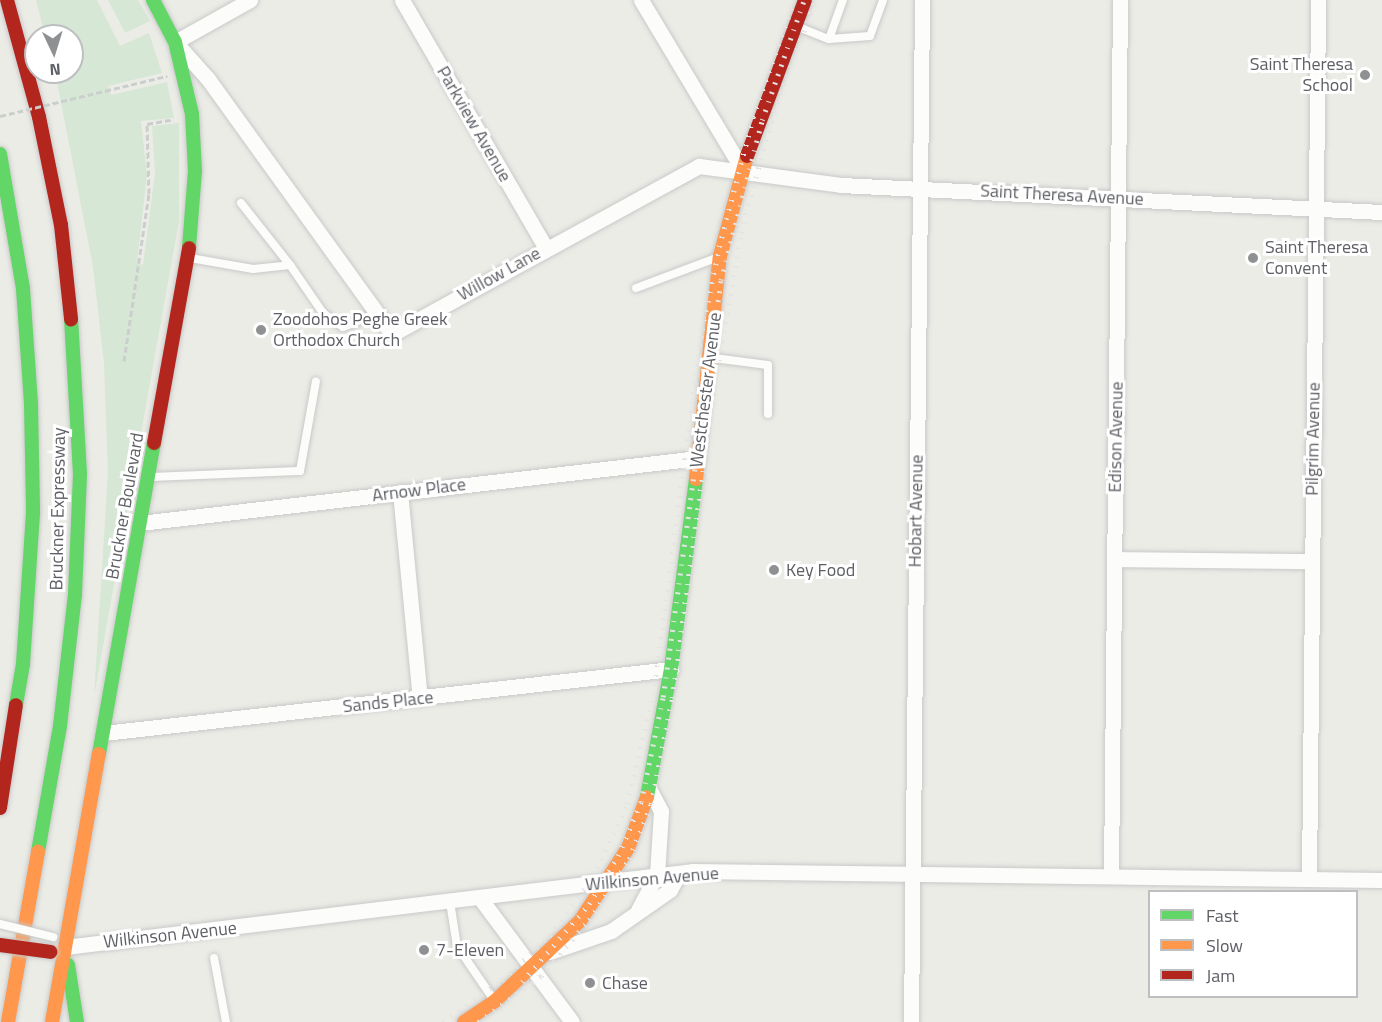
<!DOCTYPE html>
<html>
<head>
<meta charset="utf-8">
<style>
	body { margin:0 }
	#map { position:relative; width:1382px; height:1022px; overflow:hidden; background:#ecece7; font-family:"Titillium Web",sans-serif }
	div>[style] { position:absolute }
	.green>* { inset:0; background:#d6e7d5 }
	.path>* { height:3px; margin-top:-1.5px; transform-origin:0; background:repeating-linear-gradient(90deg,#cacecc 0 6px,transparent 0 9px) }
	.roads { filter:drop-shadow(0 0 2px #c9c9c9) drop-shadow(0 0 2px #c9c9c9) }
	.lane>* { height:8px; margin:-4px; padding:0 4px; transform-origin:4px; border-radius:4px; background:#fcfcfb }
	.street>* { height:15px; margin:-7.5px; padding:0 7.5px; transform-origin:7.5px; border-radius:7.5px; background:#fcfcfb }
	.fast>* { height:14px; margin:-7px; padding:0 7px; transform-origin:7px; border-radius:7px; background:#63d668 }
	.slow>* { height:14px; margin:-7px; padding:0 7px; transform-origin:7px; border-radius:7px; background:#ff974d }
	.jam>* { height:14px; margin:-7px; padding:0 7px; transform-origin:7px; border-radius:7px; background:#b3261e }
	.rail>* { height:4.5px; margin-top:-2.25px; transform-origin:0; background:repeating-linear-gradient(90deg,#e3e4e3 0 1.5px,transparent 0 9.5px) }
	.path-bridge>* { height:3px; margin-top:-1.5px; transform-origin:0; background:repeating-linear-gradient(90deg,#cacecc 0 6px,transparent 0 9px) }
	.bridges { filter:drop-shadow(0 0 2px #c9c9c9) drop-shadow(0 0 2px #c9c9c9) }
	.lane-bridge>* { height:8px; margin:-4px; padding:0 4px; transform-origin:4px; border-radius:4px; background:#fcfcfb }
	.jam-bridge>* { height:14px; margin:-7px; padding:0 7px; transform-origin:7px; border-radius:7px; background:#b3261e }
	.dots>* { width:16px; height:16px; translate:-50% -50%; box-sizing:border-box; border:3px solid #fff; border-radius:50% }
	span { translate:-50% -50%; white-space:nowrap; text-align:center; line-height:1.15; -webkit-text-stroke:6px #fff; paint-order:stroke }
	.poi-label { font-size:18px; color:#5d5f64 }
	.right { translate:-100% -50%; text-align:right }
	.left { translate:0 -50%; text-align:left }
	.street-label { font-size:18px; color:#5d5f64 }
	.legend { position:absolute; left:1148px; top:890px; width:210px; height:108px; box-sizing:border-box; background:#fff; border:2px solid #bebfc1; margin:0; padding:8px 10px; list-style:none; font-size:18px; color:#5d5f64 }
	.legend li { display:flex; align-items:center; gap:12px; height:30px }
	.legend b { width:30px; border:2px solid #bebfc1 }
	.north { position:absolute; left:24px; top:24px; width:60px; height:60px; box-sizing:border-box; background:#fff; border:2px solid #bebfc1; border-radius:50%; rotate:176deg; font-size:16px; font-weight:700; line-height:24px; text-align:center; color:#5d5f64 }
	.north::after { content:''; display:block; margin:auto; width:21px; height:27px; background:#8f9092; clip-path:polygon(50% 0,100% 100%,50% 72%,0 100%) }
</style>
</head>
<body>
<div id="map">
	<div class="green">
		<div style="clip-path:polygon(36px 0,97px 0,120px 46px,149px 33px,162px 73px,108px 86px,111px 95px,167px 82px,174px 118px,141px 121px,147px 175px,137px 263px,143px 265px,155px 173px,152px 126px,179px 123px,179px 221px,94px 697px,108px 472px,104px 364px,93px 267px,55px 72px,72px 72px,72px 36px,45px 36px)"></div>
		<div style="clip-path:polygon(108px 0,138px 0,150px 21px,125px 33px)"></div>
	</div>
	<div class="path">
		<div style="left:124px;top:361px;width:169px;rotate:-81.5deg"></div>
		<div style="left:149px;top:194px;width:70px;rotate:-91.6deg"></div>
		<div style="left:147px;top:124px;width:27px;rotate:-10deg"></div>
	</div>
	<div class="roads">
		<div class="lane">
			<div style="left:796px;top:26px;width:35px;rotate:22deg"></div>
			<div style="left:829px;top:39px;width:41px;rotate:-70.3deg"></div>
			<div style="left:870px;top:36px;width:38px;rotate:-70deg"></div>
			<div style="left:829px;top:39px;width:41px;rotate:-4.2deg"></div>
			<div style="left:241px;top:203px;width:79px;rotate:51.7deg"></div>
			<div style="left:190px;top:258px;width:64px;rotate:9.9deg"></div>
			<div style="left:253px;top:269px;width:37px;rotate:-6deg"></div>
			<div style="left:290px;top:265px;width:58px;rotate:55.5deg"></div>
			<div style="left:323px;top:313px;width:24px;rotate:35deg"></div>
			<div style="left:343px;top:327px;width:38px;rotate:-22deg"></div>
			<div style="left:636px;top:288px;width:85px;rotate:-20.6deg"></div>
			<div style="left:714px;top:358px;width:54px;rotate:7.4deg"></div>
			<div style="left:768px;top:365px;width:49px;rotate:90deg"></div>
			<div style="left:149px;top:477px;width:151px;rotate:-2.3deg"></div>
			<div style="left:300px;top:471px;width:91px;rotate:-79.9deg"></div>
			<div style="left:450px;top:902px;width:45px;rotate:81deg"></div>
			<div style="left:457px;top:946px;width:65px;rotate:55.6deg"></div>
			<div style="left:214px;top:958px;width:65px;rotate:79.4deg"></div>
		</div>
		<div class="street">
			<div style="left:250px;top:0;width:86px;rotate:150.8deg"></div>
			<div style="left:175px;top:42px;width:50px;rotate:48.3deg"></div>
			<div style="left:208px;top:79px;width:314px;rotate:54.2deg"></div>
			<div style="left:392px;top:334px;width:350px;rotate:-28.7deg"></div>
			<div style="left:699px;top:166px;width:143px;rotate:7.6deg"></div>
			<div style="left:841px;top:185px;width:542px;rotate:2.86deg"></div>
			<div style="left:402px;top:0;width:287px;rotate:59.9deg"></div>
			<div style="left:641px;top:0;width:197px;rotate:59.1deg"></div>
			<div style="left:400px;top:492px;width:207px;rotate:84.5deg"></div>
			<div style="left:140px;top:523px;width:562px;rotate:-6.64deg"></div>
			<div style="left:1114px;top:559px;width:198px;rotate:0.6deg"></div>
			<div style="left:104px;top:733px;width:571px;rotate:-6.44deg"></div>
			<div style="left:1111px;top:875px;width:875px;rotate:-89.41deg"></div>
			<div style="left:1309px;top:879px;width:879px;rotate:-89.41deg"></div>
			<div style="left:480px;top:898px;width:154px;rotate:53.4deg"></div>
			<div style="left:638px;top:910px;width:40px;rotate:-62deg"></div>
			<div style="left:657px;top:875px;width:64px;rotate:-86.4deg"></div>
			<div style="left:661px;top:811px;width:24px;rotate:-118deg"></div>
			<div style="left:65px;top:947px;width:633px;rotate:-6.9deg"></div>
			<div style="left:693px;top:871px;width:689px;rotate:0.75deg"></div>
			<div style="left:550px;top:952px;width:65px;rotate:-19deg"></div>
			<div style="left:611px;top:931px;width:72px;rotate:-34.8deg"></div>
			<div style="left:670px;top:890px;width:19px;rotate:-62deg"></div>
			<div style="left:911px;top:1022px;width:1022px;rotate:-89.38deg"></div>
		</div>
		<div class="fast">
			<div style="left:153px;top:0;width:47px;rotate:62.4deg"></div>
			<div style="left:175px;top:42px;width:74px;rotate:76.7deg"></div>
			<div style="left:192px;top:114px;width:57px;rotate:87deg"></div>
			<div style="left:195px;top:171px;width:77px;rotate:94.5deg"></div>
			<div style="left:0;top:154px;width:137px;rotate:80.3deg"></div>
			<div style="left:23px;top:289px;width:115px;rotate:86deg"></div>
			<div style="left:31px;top:404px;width:109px;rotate:88.9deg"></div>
			<div style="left:33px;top:513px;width:151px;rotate:93.8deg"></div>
			<div style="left:23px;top:664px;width:42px;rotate:99.7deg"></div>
			<div style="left:99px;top:754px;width:316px;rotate:-80deg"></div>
			<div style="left:647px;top:797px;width:130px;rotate:-79.4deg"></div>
			<div style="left:671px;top:669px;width:192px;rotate:-82.5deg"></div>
			<div style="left:38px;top:852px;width:128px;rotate:-80.1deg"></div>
			<div style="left:60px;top:726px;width:133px;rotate:-83.5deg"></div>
			<div style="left:75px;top:594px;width:120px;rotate:-87.6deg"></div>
			<div style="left:80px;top:474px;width:155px;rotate:-93.3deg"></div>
			<div style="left:68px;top:965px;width:58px;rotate:81deg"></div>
		</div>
		<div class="slow">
			<div style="left:696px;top:479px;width:224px;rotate:-83.9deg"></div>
			<div style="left:720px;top:256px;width:104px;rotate:-74.9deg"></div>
			<div style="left:8px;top:1022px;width:173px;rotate:-80deg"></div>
			<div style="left:52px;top:1022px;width:272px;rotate:-80.1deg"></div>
			<div style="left:464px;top:1022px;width:37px;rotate:-34deg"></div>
			<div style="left:495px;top:1001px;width:117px;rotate:-43.3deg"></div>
			<div style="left:580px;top:921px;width:87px;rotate:-56.7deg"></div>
			<div style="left:628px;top:848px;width:54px;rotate:-69.6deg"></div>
		</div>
		<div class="jam">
			<div style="left:7px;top:0;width:121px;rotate:74.7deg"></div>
			<div style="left:39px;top:117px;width:110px;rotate:78.5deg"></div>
			<div style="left:61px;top:225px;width:95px;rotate:83.9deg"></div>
			<div style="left:747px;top:156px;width:166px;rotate:-69.6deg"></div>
			<div style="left:154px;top:443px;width:198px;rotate:-79.8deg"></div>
			<div style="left:0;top:808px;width:104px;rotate:-81.2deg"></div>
		</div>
	</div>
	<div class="rail">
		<div style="left:522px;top:982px;width:103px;rotate:-49.3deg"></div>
		<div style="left:589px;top:904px;width:56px;rotate:-58.9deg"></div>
		<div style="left:618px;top:856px;width:59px;rotate:-66.9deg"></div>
		<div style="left:641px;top:802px;width:107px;rotate:-78.2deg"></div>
		<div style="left:663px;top:697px;width:421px;rotate:-82.1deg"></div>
		<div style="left:721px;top:280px;width:165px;rotate:-75.6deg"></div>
		<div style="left:762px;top:120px;width:127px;rotate:-70.7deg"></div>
		<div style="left:443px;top:1022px;width:72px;rotate:-35.4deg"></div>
		<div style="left:502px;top:980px;width:64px;rotate:-43.1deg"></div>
		<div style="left:549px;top:936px;width:74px;rotate:-53.3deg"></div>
		<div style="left:593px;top:877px;width:81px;rotate:-65deg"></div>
		<div style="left:627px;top:804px;width:112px;rotate:-76.6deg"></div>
		<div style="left:653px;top:695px;width:368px;rotate:-82.4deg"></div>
		<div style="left:702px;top:330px;width:85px;rotate:-78.4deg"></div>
		<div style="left:719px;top:247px;width:134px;rotate:-75.3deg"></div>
		<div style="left:753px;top:117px;width:124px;rotate:-70.7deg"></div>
		<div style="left:478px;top:1022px;width:78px;rotate:-36.1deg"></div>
		<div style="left:541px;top:976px;width:74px;rotate:-49.4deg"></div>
		<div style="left:589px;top:920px;width:73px;rotate:-56.7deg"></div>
		<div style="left:629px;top:859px;width:59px;rotate:-68.2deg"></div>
		<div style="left:651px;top:804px;width:108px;rotate:-78.8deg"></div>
		<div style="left:672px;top:698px;width:312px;rotate:-82.3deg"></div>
		<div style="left:714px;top:389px;width:158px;rotate:-80.2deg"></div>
		<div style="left:741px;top:233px;width:116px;rotate:-75deg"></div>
		<div style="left:771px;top:121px;width:129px;rotate:-70deg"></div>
	</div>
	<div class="path-bridge">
		<div style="left:0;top:116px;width:172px;rotate:-13.5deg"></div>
	</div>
	<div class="bridges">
		<div class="lane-bridge">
			<div style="left:0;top:924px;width:55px;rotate:13.8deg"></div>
		</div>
		<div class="jam-bridge">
			<div style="left:0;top:945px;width:51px;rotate:7.8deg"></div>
		</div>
	</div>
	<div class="dots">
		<div style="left:1365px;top:75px;background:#8f9092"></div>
		<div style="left:1253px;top:258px;background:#8f9092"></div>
		<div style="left:261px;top:330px;background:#8f9092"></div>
		<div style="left:774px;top:570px;background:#8f9092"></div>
		<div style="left:424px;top:950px;background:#8f9092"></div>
		<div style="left:590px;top:983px;background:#8f9092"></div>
	</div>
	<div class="poi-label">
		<span class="right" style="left:1353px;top:75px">Saint Theresa<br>School</span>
		<span class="left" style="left:1265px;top:258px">Saint Theresa<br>Convent</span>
		<span class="left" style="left:273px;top:330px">Zoodohos Peghe Greek<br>Orthodox Church</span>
		<span class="left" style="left:786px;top:570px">Key Food</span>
		<span class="left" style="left:436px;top:950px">7-Eleven</span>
		<span class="left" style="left:602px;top:983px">Chase</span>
	</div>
	<div class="street-label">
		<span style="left:474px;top:124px;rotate:60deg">Parkview Avenue</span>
		<span style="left:1062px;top:195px;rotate:3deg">Saint Theresa Avenue</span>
		<span style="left:499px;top:274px;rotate:-29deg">Willow Lane</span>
		<span style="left:706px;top:390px;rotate:-83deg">Westchester Avenue</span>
		<span style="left:1116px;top:437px;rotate:-89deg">Edison Avenue</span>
		<span style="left:1313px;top:439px;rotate:-89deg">Pilgrim Avenue</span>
		<span style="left:419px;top:490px;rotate:-7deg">Arnow Place</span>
		<span style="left:125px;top:506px;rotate:-80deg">Bruckner Boulevard</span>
		<span style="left:58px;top:509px;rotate:-89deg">Bruckner Expressway</span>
		<span style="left:916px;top:511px;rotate:-89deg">Hobart Avenue</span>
		<span style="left:388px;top:702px;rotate:-6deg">Sands Place</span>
		<span style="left:652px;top:879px;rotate:-5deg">Wilkinson Avenue</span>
		<span style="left:170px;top:935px;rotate:-6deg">Wilkinson Avenue</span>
	</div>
	<ul class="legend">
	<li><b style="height:8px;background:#63d668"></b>Fast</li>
	<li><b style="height:8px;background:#ff974d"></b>Slow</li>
	<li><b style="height:8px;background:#b3261e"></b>Jam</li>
	</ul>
	<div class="north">N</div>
</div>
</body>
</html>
